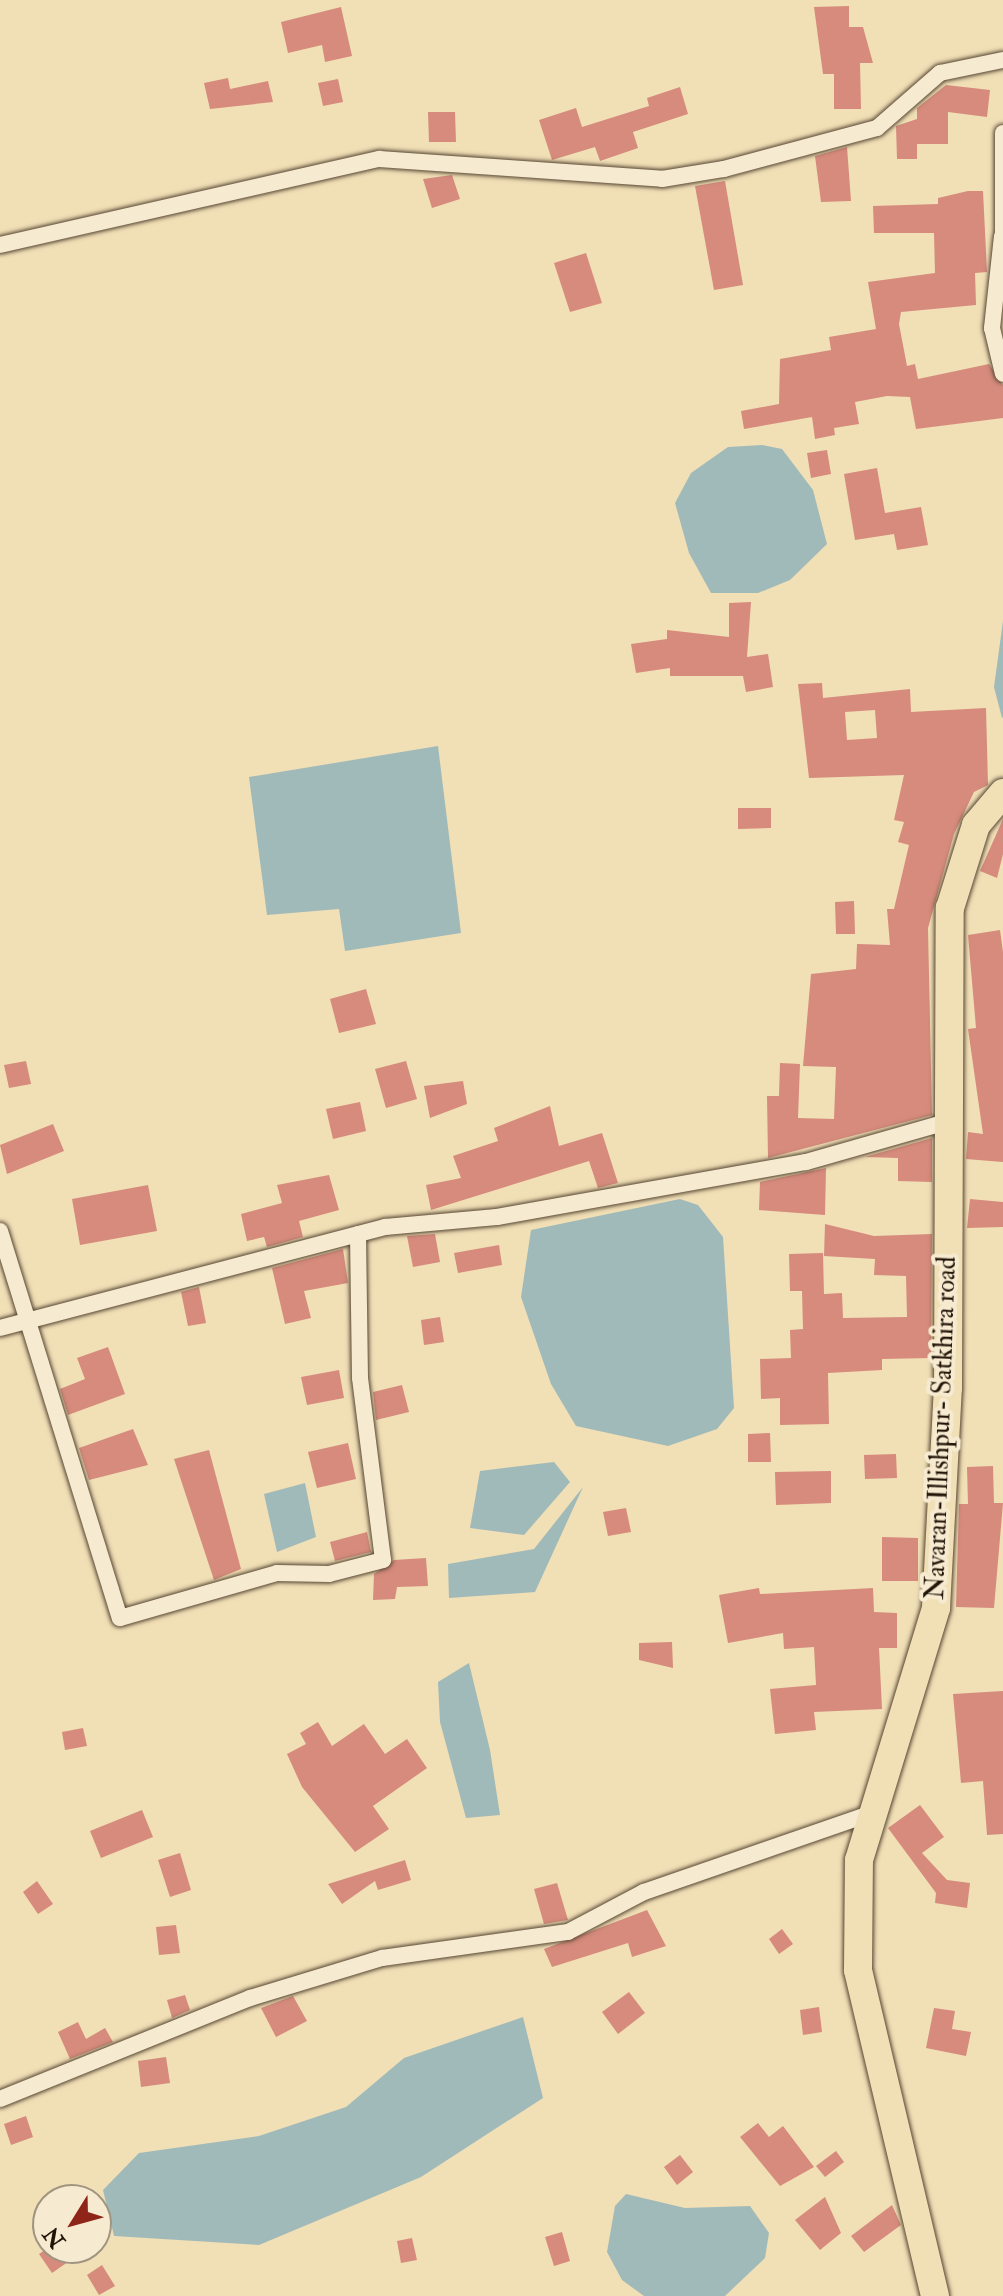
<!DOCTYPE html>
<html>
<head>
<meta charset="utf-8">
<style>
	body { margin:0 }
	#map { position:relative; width:1003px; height:2296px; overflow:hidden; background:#f1dfb6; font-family:"IM FELL Double Pica",serif }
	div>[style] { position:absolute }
	.water>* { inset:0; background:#a0baba }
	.building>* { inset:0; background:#d68b7c }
	.roads { filter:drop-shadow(0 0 2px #564633) drop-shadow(0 0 2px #564633) }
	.street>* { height:16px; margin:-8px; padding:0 8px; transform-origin:8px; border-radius:8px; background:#f6ead0 }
	.highway>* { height:28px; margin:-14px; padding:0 14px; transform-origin:14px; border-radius:14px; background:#f1dfb6 }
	span { translate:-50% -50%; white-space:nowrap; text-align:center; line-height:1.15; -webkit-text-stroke:8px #f6ead0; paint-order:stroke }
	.street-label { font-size:26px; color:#221307 }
	.north { position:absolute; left:32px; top:2184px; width:80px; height:80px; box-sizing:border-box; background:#f6ead0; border:2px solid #a19480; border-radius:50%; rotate:233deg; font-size:22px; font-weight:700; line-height:32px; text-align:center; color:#221307 }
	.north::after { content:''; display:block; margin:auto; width:28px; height:36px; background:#8f2418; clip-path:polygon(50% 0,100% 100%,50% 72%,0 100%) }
</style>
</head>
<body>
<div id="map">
	<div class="water">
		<div style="clip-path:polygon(762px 445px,782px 449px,813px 490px,827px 544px,790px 580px,758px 593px,711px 593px,689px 553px,675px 503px,691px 473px,728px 447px)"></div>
		<div style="clip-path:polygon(1003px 621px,1003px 717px,1002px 718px,994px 687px)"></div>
		<div style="clip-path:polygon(438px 746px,461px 933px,345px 951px,339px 909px,267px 915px,249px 777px)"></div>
		<div style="clip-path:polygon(680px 1199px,698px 1205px,723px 1237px,734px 1408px,717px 1429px,668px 1446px,576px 1426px,551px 1384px,521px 1297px,531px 1230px)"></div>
		<div style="clip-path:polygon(554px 1462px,570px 1482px,524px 1535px,470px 1528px,480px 1471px)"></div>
		<div style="clip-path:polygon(305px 1483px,316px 1537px,277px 1552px,264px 1494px)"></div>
		<div style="clip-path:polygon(583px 1487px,535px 1592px,449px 1598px,448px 1564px,534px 1549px)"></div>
		<div style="clip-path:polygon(469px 1663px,490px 1750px,500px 1815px,466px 1818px,440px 1722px,438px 1682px)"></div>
		<div style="clip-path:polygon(523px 2017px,543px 2098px,421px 2177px,259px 2245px,114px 2236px,103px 2190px,139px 2153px,259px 2136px,346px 2107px,404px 2058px)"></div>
		<div style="clip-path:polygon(626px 2194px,685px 2208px,750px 2206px,769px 2233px,765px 2258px,725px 2296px,644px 2296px,622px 2280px,607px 2252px,615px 2206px)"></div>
	</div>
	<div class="building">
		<div style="clip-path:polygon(849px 6px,849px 27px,863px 27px,873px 63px,860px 63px,861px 109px,834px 109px,834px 74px,823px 74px,814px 7px)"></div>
		<div style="clip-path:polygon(341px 7px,352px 56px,325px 62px,322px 45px,288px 53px,281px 22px)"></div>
		<div style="clip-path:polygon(228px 78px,230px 89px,268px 81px,273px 102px,210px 109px,204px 83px)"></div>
		<div style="clip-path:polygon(338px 79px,343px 102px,323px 106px,318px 83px)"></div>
		<div style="clip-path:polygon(946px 85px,990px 90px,987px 117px,948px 112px,948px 144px,917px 144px,917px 159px,897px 159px,896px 126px,917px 119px,917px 108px)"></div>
		<div style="clip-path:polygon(680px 87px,688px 114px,633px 132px,638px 148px,600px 161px,595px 147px,552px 160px,539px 120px,576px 108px,582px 127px,649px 106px,647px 98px)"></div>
		<div style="clip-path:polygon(428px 112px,455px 112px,456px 142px,429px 142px)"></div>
		<div style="clip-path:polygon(847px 147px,851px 201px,821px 202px,815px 156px)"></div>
		<div style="clip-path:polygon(452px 175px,460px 199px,432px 208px,423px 179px)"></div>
		<div style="clip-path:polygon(725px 181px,743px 285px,714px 290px,695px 186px)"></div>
		<div style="clip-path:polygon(968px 191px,983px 191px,987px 272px,975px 273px,976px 305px,901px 312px,899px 324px,907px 366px,915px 364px,918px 379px,989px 364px,1003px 385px,1003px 418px,916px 429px,910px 397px,887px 396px,855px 402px,859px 424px,834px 428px,835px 435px,815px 439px,812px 417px,744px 429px,741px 411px,779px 404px,780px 359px,831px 350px,829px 337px,876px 329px,868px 282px,935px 273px,934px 233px,874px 233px,873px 206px,938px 204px,938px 198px)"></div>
		<div style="clip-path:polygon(586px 253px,602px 303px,570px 312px,554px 263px)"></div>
		<div style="clip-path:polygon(827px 450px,831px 474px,811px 478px,807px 453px)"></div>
		<div style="clip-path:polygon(877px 468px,885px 513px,921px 507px,928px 545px,897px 550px,894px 534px,855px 540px,844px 474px)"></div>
		<div style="clip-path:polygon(751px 602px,747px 657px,768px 654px,773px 687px,746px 692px,743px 676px,670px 676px,670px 668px,636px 673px,631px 644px,667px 639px,667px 630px,729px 637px,729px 603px)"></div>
		<div style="clip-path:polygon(evenodd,822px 683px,823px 698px,910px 689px,911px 712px,986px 708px,988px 785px,974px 792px,954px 834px,928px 928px,932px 1115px,768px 1158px,767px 1096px,779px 1096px,780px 1063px,800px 1064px,798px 1118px,834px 1119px,836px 1067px,803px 1066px,811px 974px,856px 969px,857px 944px,890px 945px,887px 909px,894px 909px,909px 845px,898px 842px,904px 822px,894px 820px,904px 775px,809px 778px,798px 684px,822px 683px,875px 710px,877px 738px,847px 740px,845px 712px,875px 710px)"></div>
		<div style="clip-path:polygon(738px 808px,771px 808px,771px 828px,738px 829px)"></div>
		<div style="clip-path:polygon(1003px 819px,1003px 854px,997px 878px,980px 871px)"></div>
		<div style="clip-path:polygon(854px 901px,855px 934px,836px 934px,835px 902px)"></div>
		<div style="clip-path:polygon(1000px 930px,1003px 952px,1003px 1162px,966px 1159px,968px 1132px,983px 1134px,968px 1029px,976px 1028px,968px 935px)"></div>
		<div style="clip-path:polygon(366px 989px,376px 1024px,339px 1033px,330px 999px)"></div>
		<div style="clip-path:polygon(26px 1061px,31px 1084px,9px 1088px,4px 1065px)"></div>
		<div style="clip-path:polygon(406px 1061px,417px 1099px,386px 1108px,375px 1069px)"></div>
		<div style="clip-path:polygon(463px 1081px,467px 1104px,430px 1118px,424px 1086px)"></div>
		<div style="clip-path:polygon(360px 1102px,366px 1131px,333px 1139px,326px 1109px)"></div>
		<div style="clip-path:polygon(550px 1106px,559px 1146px,602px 1133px,618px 1183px,598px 1188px,589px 1161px,431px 1210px,426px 1185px,461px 1178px,453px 1156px,498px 1141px,494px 1128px)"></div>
		<div style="clip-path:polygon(53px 1124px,64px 1151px,7px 1174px,0 1145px)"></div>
		<div style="clip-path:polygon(932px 1138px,932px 1182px,898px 1181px,898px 1158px,865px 1157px)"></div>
		<div style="clip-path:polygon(826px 1168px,825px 1215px,759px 1210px,760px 1182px)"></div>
		<div style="clip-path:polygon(329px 1175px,339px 1210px,299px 1221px,303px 1237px,267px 1247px,264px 1237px,247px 1241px,241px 1214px,282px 1203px,277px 1185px)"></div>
		<div style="clip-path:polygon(148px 1185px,157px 1231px,80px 1245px,72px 1199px)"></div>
		<div style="clip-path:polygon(970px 1199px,1003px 1202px,1003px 1227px,967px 1228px)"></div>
		<div style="clip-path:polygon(825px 1224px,874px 1236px,932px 1234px,931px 1358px,882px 1359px,882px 1370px,828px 1373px,829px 1424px,780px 1425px,780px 1398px,761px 1399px,760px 1359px,791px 1358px,790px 1330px,803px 1329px,802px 1291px,790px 1291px,789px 1254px,823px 1253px,824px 1294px,842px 1293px,843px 1318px,907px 1317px,906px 1276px,874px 1275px,875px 1259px,824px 1256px)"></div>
		<div style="clip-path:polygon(435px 1234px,440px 1262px,413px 1267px,407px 1236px)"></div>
		<div style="clip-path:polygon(499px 1245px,502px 1265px,458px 1273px,454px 1253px)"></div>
		<div style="clip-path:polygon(343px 1249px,348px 1283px,304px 1291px,311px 1318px,285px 1324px,272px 1268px)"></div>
		<div style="clip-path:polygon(199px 1287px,206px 1323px,188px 1326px,181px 1292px)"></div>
		<div style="clip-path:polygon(440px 1317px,444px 1342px,424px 1345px,421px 1320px)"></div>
		<div style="clip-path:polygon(108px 1347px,125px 1394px,68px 1415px,60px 1389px,85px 1379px,77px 1358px)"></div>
		<div style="clip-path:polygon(339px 1370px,344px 1398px,307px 1405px,301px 1377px)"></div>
		<div style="clip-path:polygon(402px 1385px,409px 1412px,376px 1420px,373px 1392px)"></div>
		<div style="clip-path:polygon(133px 1429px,148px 1465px,89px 1480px,79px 1448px)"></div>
		<div style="clip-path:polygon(770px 1433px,771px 1462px,748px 1462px,748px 1434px)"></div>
		<div style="clip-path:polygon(348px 1443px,356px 1479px,317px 1488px,308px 1452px)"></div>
		<div style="clip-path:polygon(209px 1450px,241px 1569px,214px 1580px,174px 1459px)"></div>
		<div style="clip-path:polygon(896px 1454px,897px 1478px,865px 1479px,864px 1455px)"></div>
		<div style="clip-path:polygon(993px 1466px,994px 1503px,1003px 1503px,994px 1608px,956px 1607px,959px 1504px,968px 1504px,967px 1467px)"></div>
		<div style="clip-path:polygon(831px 1471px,831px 1503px,776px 1505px,775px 1472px)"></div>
		<div style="clip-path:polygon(626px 1508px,631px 1532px,608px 1536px,603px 1512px)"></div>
		<div style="clip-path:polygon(367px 1532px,371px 1552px,335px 1561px,330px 1542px)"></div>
		<div style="clip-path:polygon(882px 1537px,918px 1538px,918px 1581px,882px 1581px)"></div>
		<div style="clip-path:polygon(426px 1558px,428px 1586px,397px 1587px,395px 1599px,373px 1600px,374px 1574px,394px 1560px)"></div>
		<div style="clip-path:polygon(759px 1588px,760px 1594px,873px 1588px,874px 1612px,897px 1613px,897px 1648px,879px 1648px,882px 1709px,814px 1712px,816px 1730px,775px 1734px,770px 1689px,816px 1685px,814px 1647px,784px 1649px,783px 1633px,728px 1643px,719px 1595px)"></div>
		<div style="clip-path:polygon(672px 1642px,673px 1668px,639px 1660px,639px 1643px)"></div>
		<div style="clip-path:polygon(1003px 1691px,1003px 1834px,987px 1835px,983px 1781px,961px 1783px,953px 1694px)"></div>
		<div style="clip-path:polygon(318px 1722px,332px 1746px,364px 1724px,385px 1754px,407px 1739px,427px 1768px,373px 1806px,389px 1829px,355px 1852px,302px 1787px,287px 1754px,306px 1744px,300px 1733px)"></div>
		<div style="clip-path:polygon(83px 1728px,87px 1746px,65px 1750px,62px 1732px)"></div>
		<div style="clip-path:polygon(920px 1805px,944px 1837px,922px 1853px,947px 1880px,970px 1883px,967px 1908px,935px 1903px,936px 1893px,888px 1828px)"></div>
		<div style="clip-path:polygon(142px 1810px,153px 1837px,101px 1858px,90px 1831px)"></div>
		<div style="clip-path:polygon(180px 1853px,191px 1890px,170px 1897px,158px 1860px)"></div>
		<div style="clip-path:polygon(405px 1860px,411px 1880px,378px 1890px,375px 1881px,342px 1904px,328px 1884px)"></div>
		<div style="clip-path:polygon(37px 1881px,53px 1904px,38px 1914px,23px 1892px)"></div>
		<div style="clip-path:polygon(557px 1883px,568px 1920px,544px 1924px,534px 1889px)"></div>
		<div style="clip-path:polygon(647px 1910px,666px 1946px,632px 1957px,628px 1943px,552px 1967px,544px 1949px)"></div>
		<div style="clip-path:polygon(176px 1925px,180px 1953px,159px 1955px,156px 1927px)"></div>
		<div style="clip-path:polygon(782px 1929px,793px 1944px,779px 1954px,769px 1939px)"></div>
		<div style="clip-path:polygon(629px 1992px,645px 2013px,618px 2034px,602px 2012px)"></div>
		<div style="clip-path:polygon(185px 1995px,190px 2010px,172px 2018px,167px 2000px)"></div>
		<div style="clip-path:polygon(293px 1996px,307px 2021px,276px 2037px,261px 2008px)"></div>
		<div style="clip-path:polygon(819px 2007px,822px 2032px,803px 2035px,800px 2010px)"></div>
		<div style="clip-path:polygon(934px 2008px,955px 2011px,952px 2029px,971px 2032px,966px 2056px,926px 2048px)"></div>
		<div style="clip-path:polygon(78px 2022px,86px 2039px,105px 2028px,113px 2042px,70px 2059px,58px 2032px)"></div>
		<div style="clip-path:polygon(166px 2057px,170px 2083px,141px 2087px,138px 2061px)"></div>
		<div style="clip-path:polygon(26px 2116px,33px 2137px,11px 2145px,4px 2124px)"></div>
		<div style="clip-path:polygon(758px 2123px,769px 2137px,783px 2126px,814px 2167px,780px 2186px,740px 2137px)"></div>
		<div style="clip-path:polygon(836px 2151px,844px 2162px,825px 2177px,816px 2166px)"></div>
		<div style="clip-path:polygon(680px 2155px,693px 2172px,677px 2185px,664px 2167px)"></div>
		<div style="clip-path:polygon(825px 2197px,841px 2233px,820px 2250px,795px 2220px)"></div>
		<div style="clip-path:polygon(892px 2205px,901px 2225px,864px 2252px,851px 2236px)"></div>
		<div style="clip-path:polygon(562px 2232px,570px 2261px,554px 2266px,545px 2237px)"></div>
		<div style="clip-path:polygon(412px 2238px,417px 2260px,401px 2263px,397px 2241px)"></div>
		<div style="clip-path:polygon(48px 2248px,88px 2248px,52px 2273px,39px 2254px)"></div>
		<div style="clip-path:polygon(102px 2265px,115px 2286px,99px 2295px,87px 2275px)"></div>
	</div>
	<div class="roads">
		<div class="street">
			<div style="left:1003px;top:133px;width:103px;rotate:90deg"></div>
			<div style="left:1002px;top:236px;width:93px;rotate:96.2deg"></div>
			<div style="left:992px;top:328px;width:47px;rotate:76.6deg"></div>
			<div style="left:0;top:245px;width:389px;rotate:-12.8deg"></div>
			<div style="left:379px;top:159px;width:284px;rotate:4deg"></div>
			<div style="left:662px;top:179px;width:63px;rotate:-9.2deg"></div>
			<div style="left:724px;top:169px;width:158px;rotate:-15deg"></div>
			<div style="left:877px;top:128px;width:84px;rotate:-41.1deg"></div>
			<div style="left:940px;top:73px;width:64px;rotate:-11.7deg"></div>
			<div style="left:0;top:1231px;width:405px;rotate:72.8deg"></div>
			<div style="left:120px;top:1618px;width:163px;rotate:-16deg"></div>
			<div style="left:277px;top:1573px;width:52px;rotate:1.1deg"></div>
			<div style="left:329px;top:1574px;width:56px;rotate:-14.5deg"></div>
			<div style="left:383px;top:1560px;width:183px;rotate:-97.2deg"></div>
			<div style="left:360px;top:1378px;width:144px;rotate:-90.8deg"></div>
			<div style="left:0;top:1328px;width:398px;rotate:-14.7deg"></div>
			<div style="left:385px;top:1227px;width:112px;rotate:-5.1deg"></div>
			<div style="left:497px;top:1217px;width:314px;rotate:-10.1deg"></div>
			<div style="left:806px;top:1162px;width:150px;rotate:-15.9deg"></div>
			<div style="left:0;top:2099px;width:270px;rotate:-22deg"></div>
			<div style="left:250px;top:1998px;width:138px;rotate:-16.9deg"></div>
			<div style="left:382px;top:1958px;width:188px;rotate:-8deg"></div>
			<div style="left:568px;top:1932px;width:86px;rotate:-27.8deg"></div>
			<div style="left:644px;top:1892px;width:241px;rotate:-19.1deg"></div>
		</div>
		<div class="highway">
			<div style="left:935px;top:2296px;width:335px;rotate:-103.3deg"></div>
			<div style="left:858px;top:1970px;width:110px;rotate:-89.5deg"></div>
			<div style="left:859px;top:1860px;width:264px;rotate:-73deg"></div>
			<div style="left:936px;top:1608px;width:220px;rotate:-86.9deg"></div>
			<div style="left:948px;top:1388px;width:480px;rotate:-89.8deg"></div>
			<div style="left:950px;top:908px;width:87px;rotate:-72.6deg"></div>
			<div style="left:976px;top:825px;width:42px;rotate:-49.8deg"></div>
		</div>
	</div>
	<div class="street-label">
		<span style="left:942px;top:1428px;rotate:-88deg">Navaran-Illishpur- Satkhira road</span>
	</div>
	<div class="north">N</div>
</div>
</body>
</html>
